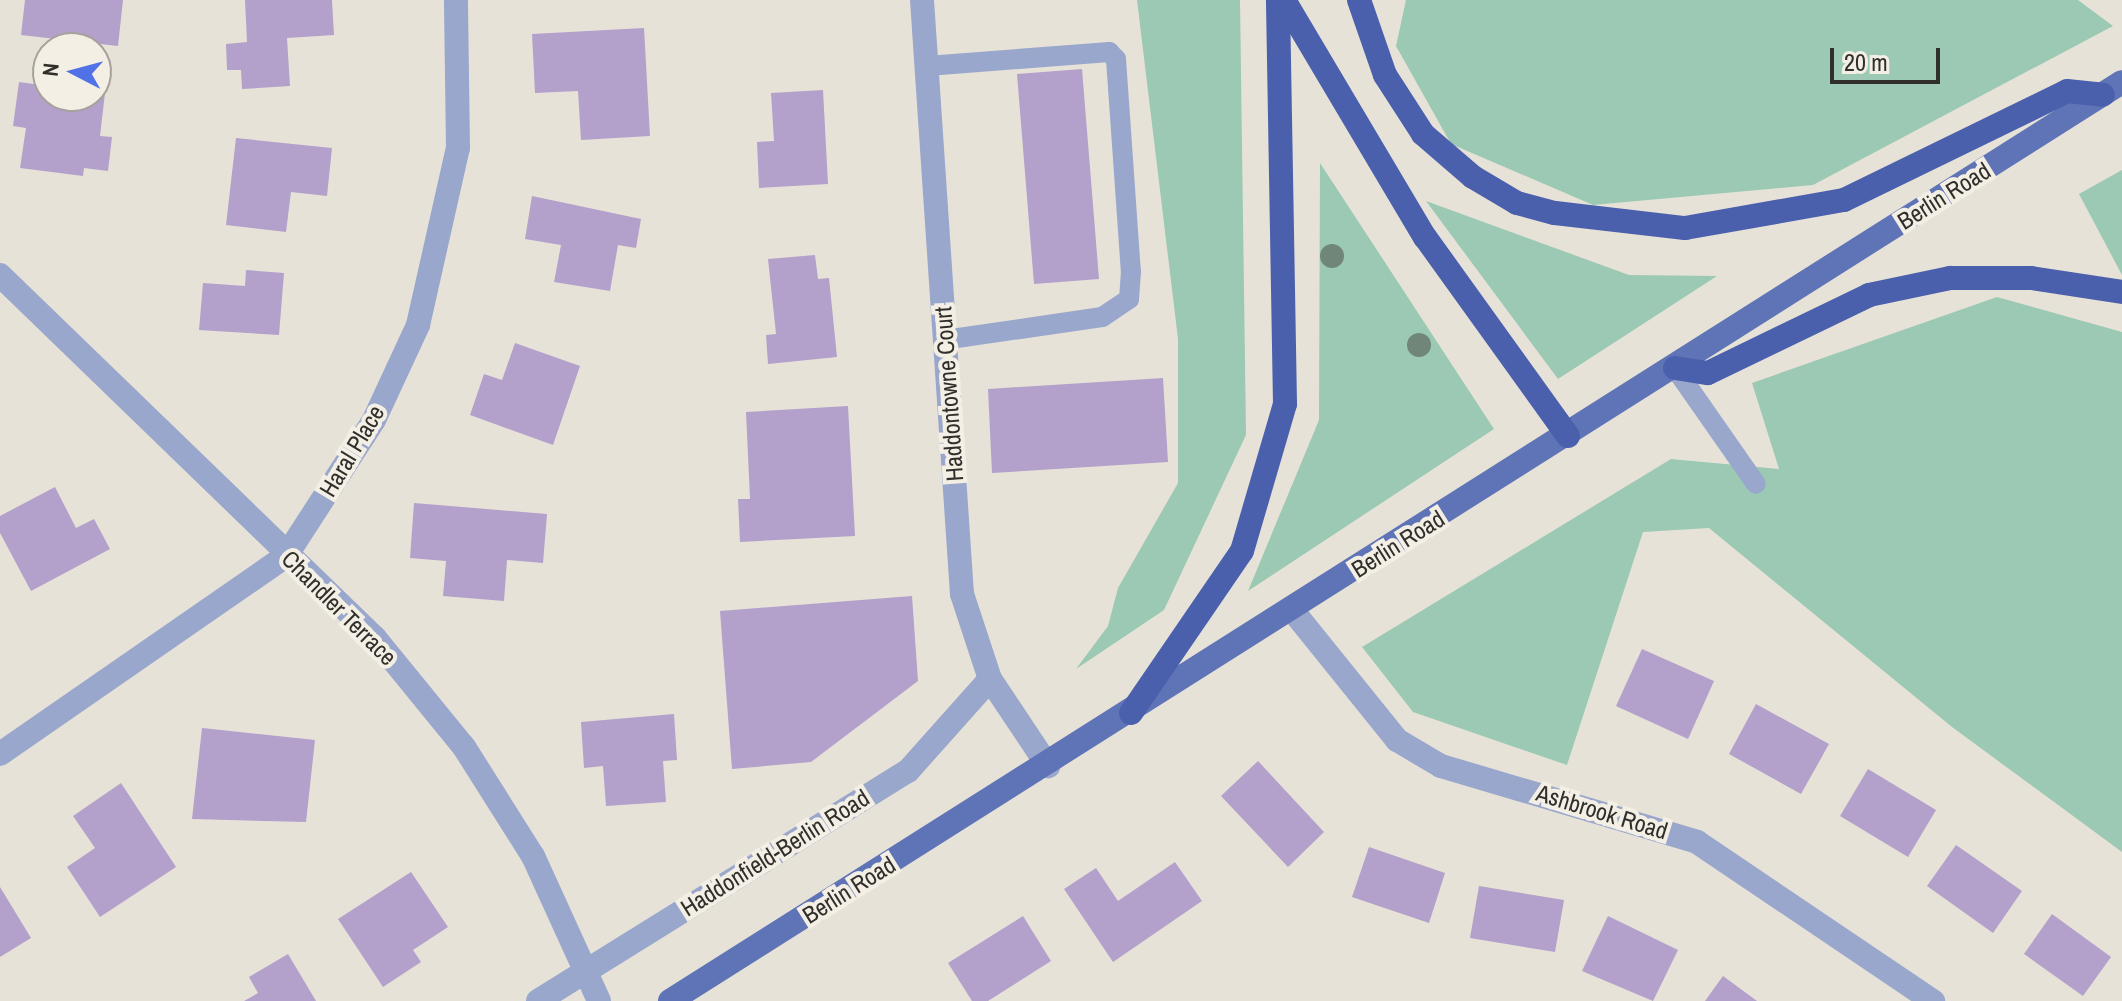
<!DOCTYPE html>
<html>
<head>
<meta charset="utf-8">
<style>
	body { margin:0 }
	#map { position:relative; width:2122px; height:1001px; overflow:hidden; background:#e7e2d8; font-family:"Archivo Narrow",sans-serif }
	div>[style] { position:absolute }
	.green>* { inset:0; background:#9bc9b3 }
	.building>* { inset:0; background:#b3a0cb }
	.service>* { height:20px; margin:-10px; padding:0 10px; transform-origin:10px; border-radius:10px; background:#9aa7cc }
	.minor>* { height:24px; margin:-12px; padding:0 12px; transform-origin:12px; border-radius:12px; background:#9aa7cc }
	.primary>* { height:24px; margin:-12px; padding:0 12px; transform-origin:12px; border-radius:12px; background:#5f74b6 }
	.motorway>* { height:24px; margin:-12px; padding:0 12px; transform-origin:12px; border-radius:12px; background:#4b60ac }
	.trees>* { width:24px; height:24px; margin:-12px; border-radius:50%; background:#708678 }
	span { translate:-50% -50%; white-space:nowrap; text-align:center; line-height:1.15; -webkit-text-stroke:8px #f4efe5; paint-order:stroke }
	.street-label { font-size:24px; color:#312f2b }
	.north { position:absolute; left:32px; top:32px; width:80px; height:80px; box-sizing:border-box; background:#f4efe5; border:2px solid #a6a29b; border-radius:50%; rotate:276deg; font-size:22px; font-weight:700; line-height:32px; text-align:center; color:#312f2b }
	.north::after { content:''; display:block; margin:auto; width:28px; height:36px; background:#5072e6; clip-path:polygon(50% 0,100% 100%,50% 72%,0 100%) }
	.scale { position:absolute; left:1830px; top:48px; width:110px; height:36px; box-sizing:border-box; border:4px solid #312f2b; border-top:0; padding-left:10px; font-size:24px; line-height:28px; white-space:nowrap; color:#312f2b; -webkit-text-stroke:6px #f4efe5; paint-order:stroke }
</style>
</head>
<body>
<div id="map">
	<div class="green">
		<div style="clip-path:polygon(1137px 0,1240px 0,1246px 435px,1164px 610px,1076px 669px,1108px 626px,1118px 588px,1178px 483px,1178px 339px)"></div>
		<div style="clip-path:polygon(1406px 0,2078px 0,2113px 26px,1813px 185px,1593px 205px,1451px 144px,1396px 46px)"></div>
		<div style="clip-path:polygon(1320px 163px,1494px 429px,1248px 591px,1319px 420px)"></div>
		<div style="clip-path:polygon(2122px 170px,2122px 275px,2079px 194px)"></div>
		<div style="clip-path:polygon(1426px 201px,1629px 275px,1717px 276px,1558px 379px)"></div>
		<div style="clip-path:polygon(1997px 297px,2122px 332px,2122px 852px,1952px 727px,1709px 528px,1643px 532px,1567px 765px,1413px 712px,1362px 647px,1671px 459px,1779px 469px,1752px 383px)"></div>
	</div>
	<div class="building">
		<div style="clip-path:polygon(25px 0,123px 0,118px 46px,21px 35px)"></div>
		<div style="clip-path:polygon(245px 0,332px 0,334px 35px,287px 38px,290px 86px,242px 89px,241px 70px,227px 70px,226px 44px,247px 42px)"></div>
		<div style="clip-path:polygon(644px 28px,650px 136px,581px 140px,578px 91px,535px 93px,532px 34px)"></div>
		<div style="clip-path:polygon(1082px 69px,1099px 279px,1034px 284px,1017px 74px)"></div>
		<div style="clip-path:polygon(19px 82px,48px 86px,48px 96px,105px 93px,100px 136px,112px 137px,108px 171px,84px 168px,83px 176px,20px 168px,26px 128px,13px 126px)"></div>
		<div style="clip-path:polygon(823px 90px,828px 184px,759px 188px,757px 142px,774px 141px,771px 93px)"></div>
		<div style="clip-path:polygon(236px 138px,332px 148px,327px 196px,291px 192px,286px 232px,226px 225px)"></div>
		<div style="clip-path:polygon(532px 196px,641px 219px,636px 248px,618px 245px,610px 291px,554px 282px,561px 245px,525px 239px)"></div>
		<div style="clip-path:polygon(815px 255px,818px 279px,829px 278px,837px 357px,768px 364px,766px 335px,776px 334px,768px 259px)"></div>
		<div style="clip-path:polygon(246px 270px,284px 273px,279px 335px,199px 330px,203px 283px,245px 286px)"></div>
		<div style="clip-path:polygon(515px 343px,580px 366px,553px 445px,470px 415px,484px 374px,502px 380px)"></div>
		<div style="clip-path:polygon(1163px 378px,1168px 462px,992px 473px,988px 389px)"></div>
		<div style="clip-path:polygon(848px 406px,855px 536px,740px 542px,738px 499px,750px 499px,746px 412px)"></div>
		<div style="clip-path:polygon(55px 487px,76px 528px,94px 519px,110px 549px,31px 591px,0 533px,0 516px)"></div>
		<div style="clip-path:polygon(414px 503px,547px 514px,543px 563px,507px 560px,504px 601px,443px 596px,446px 561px,410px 558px)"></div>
		<div style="clip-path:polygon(912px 596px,918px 681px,811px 762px,732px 769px,720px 611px)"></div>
		<div style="clip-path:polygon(1642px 649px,1714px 681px,1688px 739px,1616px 706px)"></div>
		<div style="clip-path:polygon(1756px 704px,1829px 744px,1801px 794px,1729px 754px)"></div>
		<div style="clip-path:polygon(674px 714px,677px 760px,663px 761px,666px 802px,606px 806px,603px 766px,584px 768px,581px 722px)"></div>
		<div style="clip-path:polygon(202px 728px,315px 740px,306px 822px,192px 819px)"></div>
		<div style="clip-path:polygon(1258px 761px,1324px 832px,1288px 867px,1221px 796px)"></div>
		<div style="clip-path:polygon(1868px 769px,1936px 810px,1908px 857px,1840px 816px)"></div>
		<div style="clip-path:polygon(121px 783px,176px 867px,100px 917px,67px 867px,95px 848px,73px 816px)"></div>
		<div style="clip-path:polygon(1956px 845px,2022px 891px,1993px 933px,1927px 886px)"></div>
		<div style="clip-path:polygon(1369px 847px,1445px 873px,1429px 923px,1352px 897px)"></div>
		<div style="clip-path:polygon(1175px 862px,1202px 901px,1113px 962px,1064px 889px,1096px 868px,1118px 901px)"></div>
		<div style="clip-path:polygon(411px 872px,448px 927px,413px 950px,421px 962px,383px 987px,338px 919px)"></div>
		<div style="clip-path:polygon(1479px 886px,1564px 900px,1555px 952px,1470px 938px)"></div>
		<div style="clip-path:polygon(0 887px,31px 938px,0 957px)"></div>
		<div style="clip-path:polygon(2052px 914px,2111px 957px,2083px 996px,2024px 954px)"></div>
		<div style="clip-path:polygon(1023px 916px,1051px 961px,988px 1001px,972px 1001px,948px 963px)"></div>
		<div style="clip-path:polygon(1608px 916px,1678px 950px,1653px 1001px,1582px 971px)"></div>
		<div style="clip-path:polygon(288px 954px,316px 1001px,244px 1001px,258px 993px,249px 977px)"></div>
		<div style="clip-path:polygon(1723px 976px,1757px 1001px,1705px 1001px)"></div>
	</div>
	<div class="service">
		<div style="left:927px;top:66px;width:183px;rotate:-4.4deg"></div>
		<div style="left:1109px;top:52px;width:10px;rotate:45deg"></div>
		<div style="left:1116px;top:59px;width:213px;rotate:86deg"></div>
		<div style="left:1131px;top:271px;width:28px;rotate:94deg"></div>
		<div style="left:1129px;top:299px;width:32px;rotate:146deg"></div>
		<div style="left:1102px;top:317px;width:159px;rotate:171.7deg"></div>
		<div style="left:1675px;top:368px;width:141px;rotate:55.1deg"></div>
	</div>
	<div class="minor">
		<div style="left:922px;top:0;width:595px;rotate:86.15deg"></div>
		<div style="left:962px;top:594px;width:89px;rotate:71.8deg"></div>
		<div style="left:990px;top:679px;width:105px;rotate:56.3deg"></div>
		<div style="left:0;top:275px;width:522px;rotate:44.07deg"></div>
		<div style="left:375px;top:638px;width:141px;rotate:50.8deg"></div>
		<div style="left:464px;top:747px;width:129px;rotate:57.7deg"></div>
		<div style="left:533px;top:856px;width:159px;rotate:65.5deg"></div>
		<div style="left:1293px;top:611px;width:166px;rotate:51.1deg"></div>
		<div style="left:1397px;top:740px;width:51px;rotate:30.6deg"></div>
		<div style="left:1441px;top:766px;width:267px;rotate:16.5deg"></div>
		<div style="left:1697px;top:842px;width:285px;rotate:34deg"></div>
		<div style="left:0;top:754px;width:348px;rotate:-34.7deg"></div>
		<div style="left:286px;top:556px;width:162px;rotate:-57.1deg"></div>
		<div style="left:374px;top:420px;width:105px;rotate:-65.1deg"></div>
		<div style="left:418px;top:325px;width:181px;rotate:-77.3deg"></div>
		<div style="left:458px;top:148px;width:148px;rotate:-90.8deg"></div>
		<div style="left:538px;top:1001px;width:436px;rotate:-31.9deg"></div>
		<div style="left:908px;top:771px;width:123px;rotate:-48.3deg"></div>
	</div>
	<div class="primary">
		<div style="left:670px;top:1001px;width:1718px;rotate:-32.33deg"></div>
	</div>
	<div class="motorway">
		<div style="left:1284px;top:0;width:276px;rotate:59.3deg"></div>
		<div style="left:1425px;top:237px;width:245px;rotate:54.3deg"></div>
		<div style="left:1359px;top:0;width:79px;rotate:70.9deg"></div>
		<div style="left:1385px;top:75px;width:70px;rotate:57.2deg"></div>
		<div style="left:1423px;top:134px;width:66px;rotate:40.7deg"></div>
		<div style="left:1473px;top:177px;width:51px;rotate:30.6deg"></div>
		<div style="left:1517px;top:203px;width:39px;rotate:15deg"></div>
		<div style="left:1555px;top:213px;width:131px;rotate:6.6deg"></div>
		<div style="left:1685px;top:228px;width:161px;rotate:-10deg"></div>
		<div style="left:1844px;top:200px;width:248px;rotate:-26deg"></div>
		<div style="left:2067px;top:91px;width:36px;rotate:6deg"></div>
		<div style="left:1675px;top:368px;width:33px;rotate:9deg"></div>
		<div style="left:1708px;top:373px;width:179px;rotate:-25.8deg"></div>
		<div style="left:1869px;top:295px;width:83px;rotate:-11.9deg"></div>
		<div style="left:1950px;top:278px;width:81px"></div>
		<div style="left:2031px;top:278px;width:92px;rotate:8.7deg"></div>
		<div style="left:1131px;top:713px;width:196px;rotate:-55.6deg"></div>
		<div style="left:1242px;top:551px;width:153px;rotate:-73.7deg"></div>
		<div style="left:1285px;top:404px;width:404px;rotate:-91deg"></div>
	</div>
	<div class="trees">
		<div style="left:1332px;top:256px"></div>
		<div style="left:1419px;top:345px"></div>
	</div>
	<div class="street-label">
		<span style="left:1944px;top:196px;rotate:-32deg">Berlin Road</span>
		<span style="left:949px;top:394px;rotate:-94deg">Haddontowne Court</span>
		<span style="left:352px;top:451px;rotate:-59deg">Haral Place</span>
		<span style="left:1398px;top:544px;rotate:-32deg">Berlin Road</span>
		<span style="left:339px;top:608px;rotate:45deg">Chandler Terrace</span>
		<span style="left:1602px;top:812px;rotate:17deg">Ashbrook Road</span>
		<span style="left:775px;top:853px;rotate:-32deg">Haddonfield-Berlin Road</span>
		<span style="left:849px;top:890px;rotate:-32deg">Berlin Road</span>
	</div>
	<div class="north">N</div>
	<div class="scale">20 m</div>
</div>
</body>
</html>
